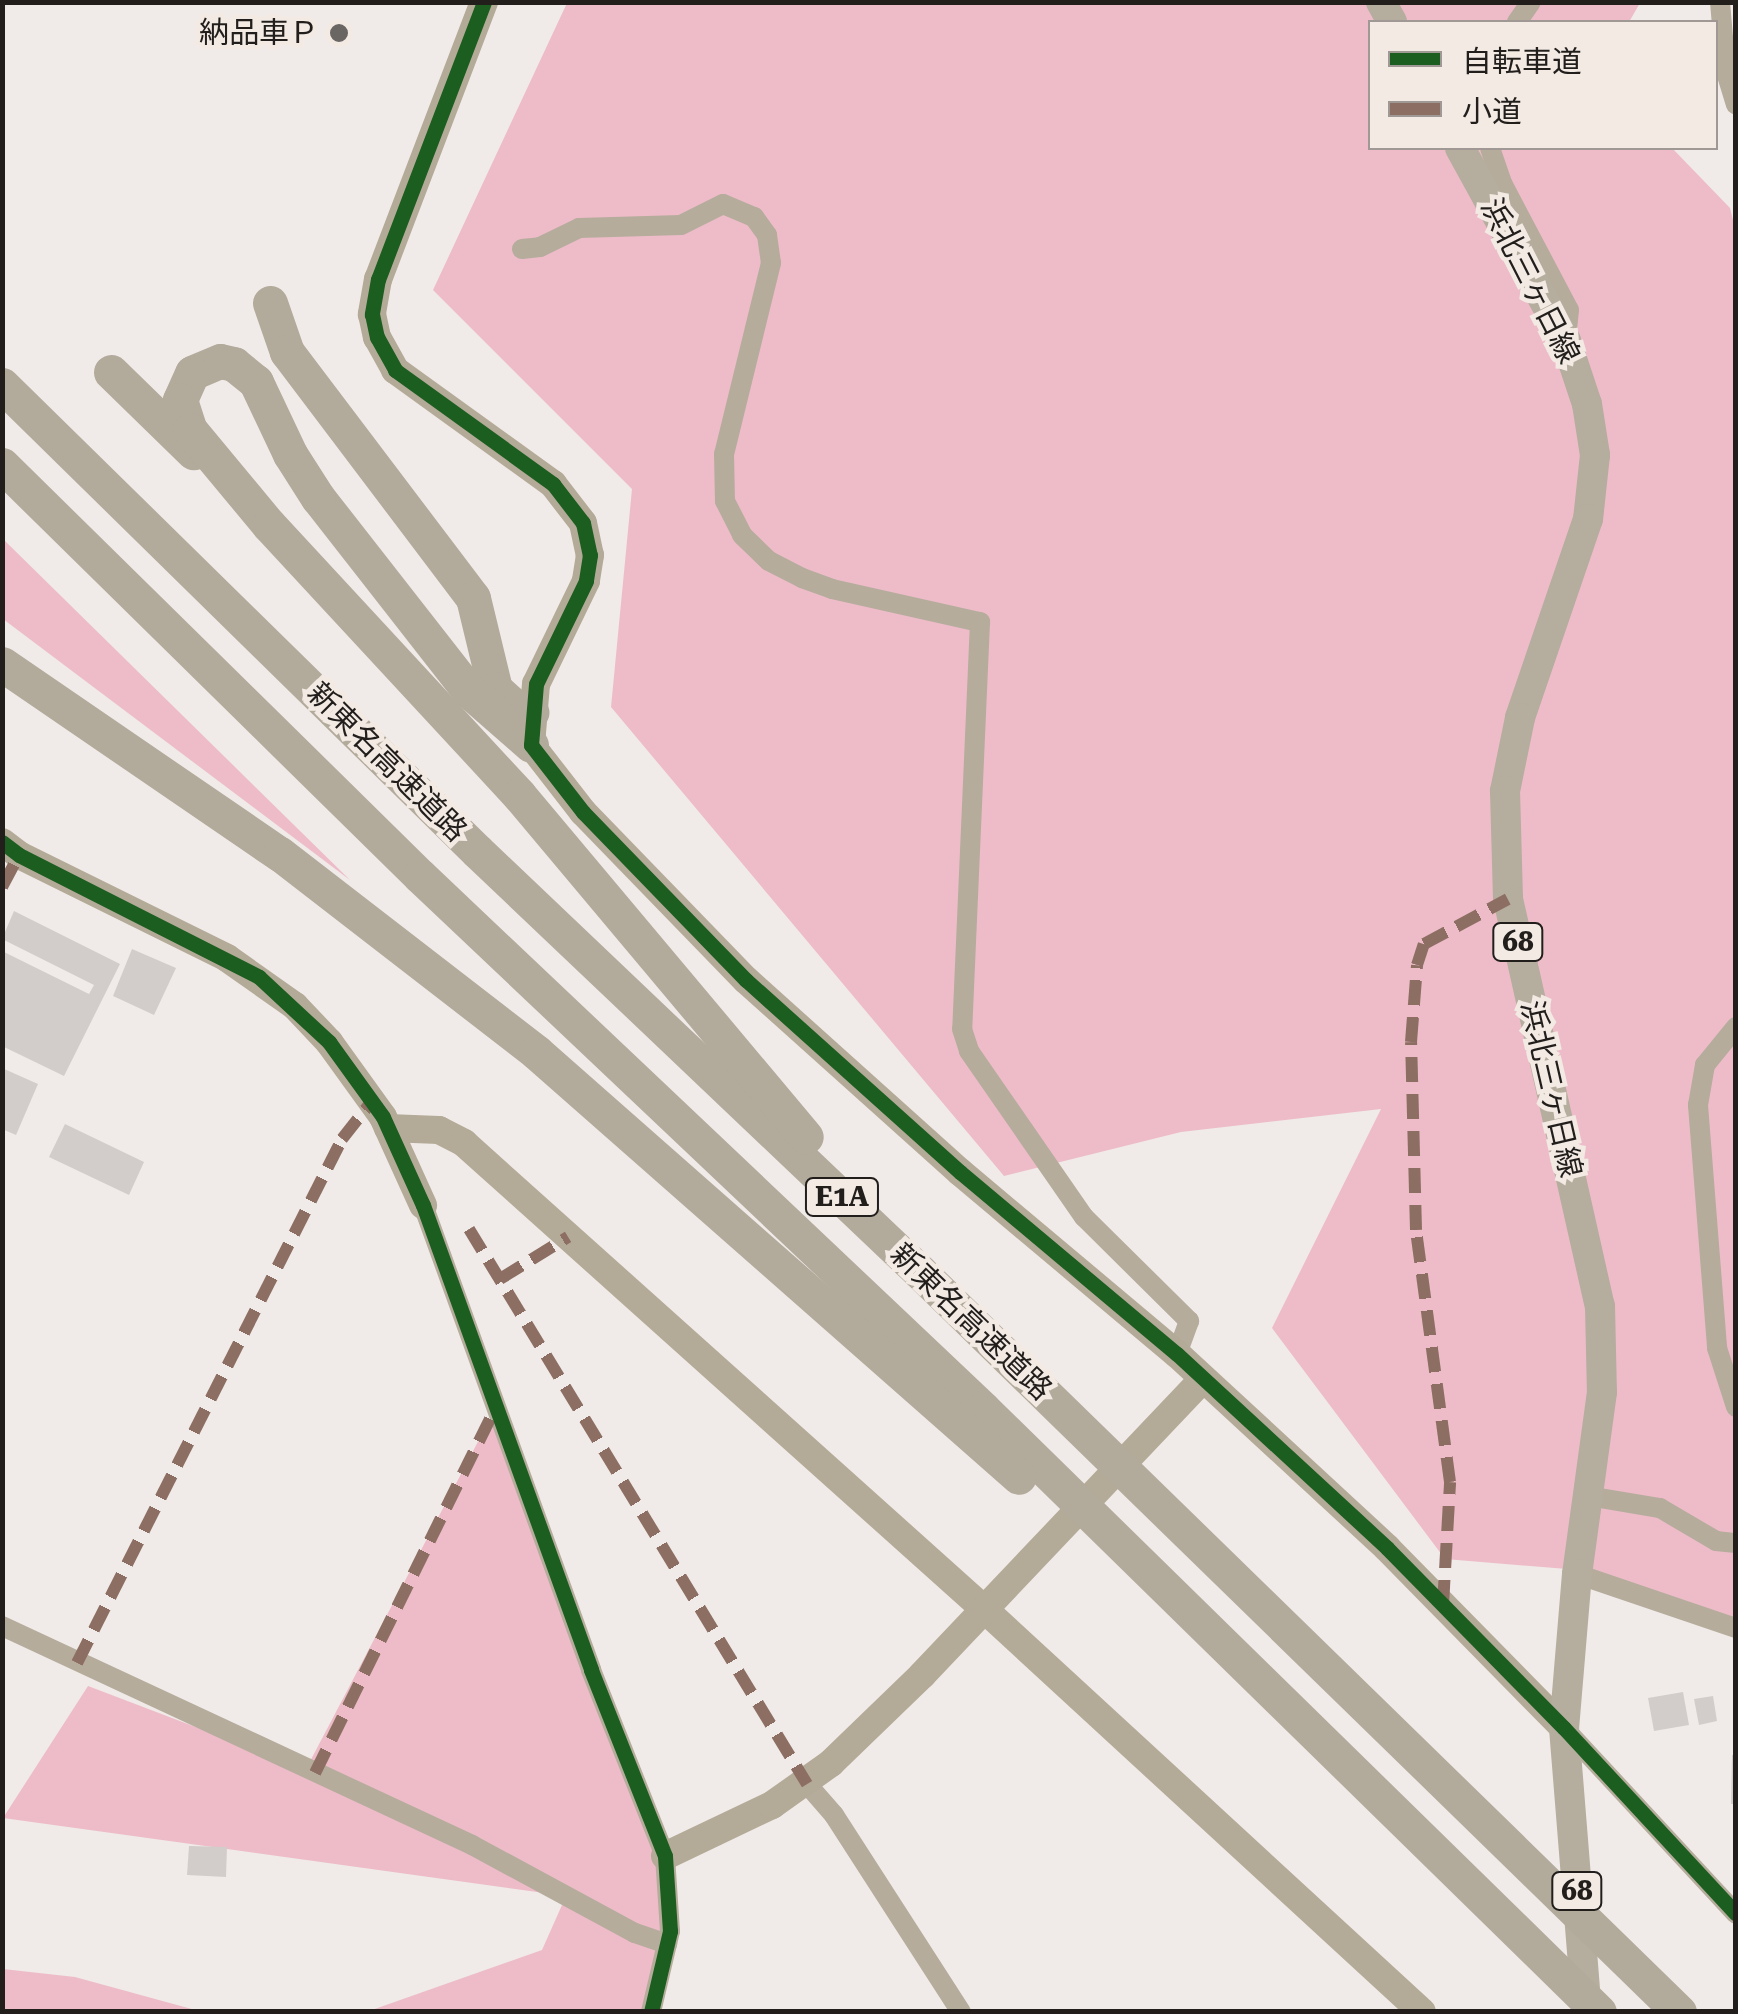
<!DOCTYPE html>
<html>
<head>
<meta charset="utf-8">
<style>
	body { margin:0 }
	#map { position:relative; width:1738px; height:2014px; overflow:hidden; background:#f0ebe8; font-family:"Roboto Serif","Noto Sans JP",serif }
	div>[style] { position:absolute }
	.forest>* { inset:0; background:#edbcc8 }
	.building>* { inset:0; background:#d2cdcb }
	.street>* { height:20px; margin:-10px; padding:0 10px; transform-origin:10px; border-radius:10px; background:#b5ac9c }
	.secondary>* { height:28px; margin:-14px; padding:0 14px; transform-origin:14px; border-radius:14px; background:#b4aa98 }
	.primary>* { height:30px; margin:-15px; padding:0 15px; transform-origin:15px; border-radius:15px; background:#b5ad9d }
	.highway>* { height:35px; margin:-17.5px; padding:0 17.5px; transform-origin:17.5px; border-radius:17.5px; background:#b2aa9b }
	.quiet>* { height:12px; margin-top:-6px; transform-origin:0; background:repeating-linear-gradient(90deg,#8d6e63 0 25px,transparent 0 37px) }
	.cycleway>* { height:15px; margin:-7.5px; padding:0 7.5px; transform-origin:7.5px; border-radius:7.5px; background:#1b5e20 }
	.dots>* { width:28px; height:28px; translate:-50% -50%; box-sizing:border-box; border:5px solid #f3eae4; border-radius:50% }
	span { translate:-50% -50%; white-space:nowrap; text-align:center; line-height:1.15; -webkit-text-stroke:9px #f3eae4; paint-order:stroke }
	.shield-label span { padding:2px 8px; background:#f3eae4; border:2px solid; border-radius:8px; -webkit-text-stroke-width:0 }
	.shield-label { font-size:28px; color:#211e1c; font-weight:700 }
	.poi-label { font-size:30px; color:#211e1c }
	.right { translate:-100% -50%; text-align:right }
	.street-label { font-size:30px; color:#211e1c }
	.frame { position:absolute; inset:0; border:5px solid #211e1c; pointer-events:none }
	.legend { position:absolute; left:1368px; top:20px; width:350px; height:130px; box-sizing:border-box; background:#f3eae4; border:2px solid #9f9894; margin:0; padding:12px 18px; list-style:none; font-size:30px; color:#211e1c }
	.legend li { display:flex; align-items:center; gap:20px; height:50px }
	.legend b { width:50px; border:2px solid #9f9894 }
</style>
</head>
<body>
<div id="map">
	<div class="forest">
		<div style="clip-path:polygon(567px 3px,1640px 3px,1629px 22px,1370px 22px,1370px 148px,1672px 148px,1730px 208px,1735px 228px,1735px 1622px,1567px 1569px,1445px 1559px,1272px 1328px,1381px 1109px,1181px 1132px,1004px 1176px,611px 707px,632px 489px,433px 290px)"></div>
		<div style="clip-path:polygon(2px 539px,3px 539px,350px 880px,3px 619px)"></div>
		<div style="clip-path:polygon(492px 1415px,663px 1849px,664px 1958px,643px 2011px,369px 2011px,542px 1950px,566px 1896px,3px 1818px,88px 1686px,306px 1769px)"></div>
		<div style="clip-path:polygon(3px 1969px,75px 1977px,199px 2011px,3px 2011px)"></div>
	</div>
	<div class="building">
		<div style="clip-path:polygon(14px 911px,120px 964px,64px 1076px,2px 1046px,2px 951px,89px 994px,94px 985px,2px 939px)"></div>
		<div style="clip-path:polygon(132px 949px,176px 968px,154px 1015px,113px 996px)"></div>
		<div style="clip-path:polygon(2px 1068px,38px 1084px,16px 1135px,2px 1129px)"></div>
		<div style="clip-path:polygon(65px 1124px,144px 1162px,129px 1195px,49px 1157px)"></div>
		<div style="clip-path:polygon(1683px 1692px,1689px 1725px,1654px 1731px,1648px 1698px)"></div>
		<div style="clip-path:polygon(1713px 1696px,1717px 1721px,1699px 1725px,1694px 1699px)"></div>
		<div style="clip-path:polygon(1732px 1755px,1736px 1755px,1736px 1804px,1731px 1804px)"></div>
		<div style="clip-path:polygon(189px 1846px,227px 1847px,226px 1877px,187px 1875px)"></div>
	</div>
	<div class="street">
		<div style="left:1720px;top:2px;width:70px;rotate:85.1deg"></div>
		<div style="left:1726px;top:72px;width:34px;rotate:73deg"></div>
		<div style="left:1517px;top:22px;width:24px;rotate:-55deg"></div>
		<div style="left:1490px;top:148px;width:39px;rotate:71deg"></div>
		<div style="left:1503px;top:185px;width:141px;rotate:62.2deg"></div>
		<div style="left:1569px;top:310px;width:30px;rotate:96deg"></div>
		<div style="left:522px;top:249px;width:18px;rotate:-6deg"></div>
		<div style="left:540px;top:247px;width:43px;rotate:-26deg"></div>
		<div style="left:579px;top:228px;width:102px;rotate:-1.7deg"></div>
		<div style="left:681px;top:225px;width:47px;rotate:-26.6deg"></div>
		<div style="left:723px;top:204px;width:34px;rotate:23deg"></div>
		<div style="left:754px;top:217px;width:22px;rotate:54deg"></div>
		<div style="left:767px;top:235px;width:28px;rotate:82deg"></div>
		<div style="left:771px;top:263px;width:197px;rotate:103.8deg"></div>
		<div style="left:724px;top:454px;width:47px;rotate:88.8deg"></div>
		<div style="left:725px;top:501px;width:38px;rotate:63deg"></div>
		<div style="left:742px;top:535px;width:37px;rotate:44deg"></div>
		<div style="left:769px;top:561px;width:37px;rotate:27deg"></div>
		<div style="left:802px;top:578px;width:32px;rotate:20deg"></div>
		<div style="left:832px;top:589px;width:152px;rotate:12.6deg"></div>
		<div style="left:980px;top:622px;width:407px;rotate:92.5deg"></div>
		<div style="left:962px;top:1029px;width:23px;rotate:72deg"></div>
		<div style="left:969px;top:1051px;width:202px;rotate:55.3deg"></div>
		<div style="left:1084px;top:1217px;width:148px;rotate:44.7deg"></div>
		<div style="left:1189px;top:1321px;width:35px;rotate:110deg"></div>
		<div style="left:1736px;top:1027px;width:49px;rotate:129.2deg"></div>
		<div style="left:1705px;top:1065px;width:41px;rotate:99.9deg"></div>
		<div style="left:1698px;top:1105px;width:244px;rotate:85.5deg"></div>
		<div style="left:1717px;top:1348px;width:62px;rotate:72.1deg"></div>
		<div style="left:423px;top:1205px;width:494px;rotate:70.1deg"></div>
		<div style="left:591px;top:1670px;width:200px;rotate:68.3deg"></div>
		<div style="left:665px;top:1856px;width:75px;rotate:86.2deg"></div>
		<div style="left:670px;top:1931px;width:83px;rotate:103.2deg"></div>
		<div style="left:1588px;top:1496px;width:73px;rotate:9.5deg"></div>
		<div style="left:1660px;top:1508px;width:65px;rotate:30.5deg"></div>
		<div style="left:1716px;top:1541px;width:20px;rotate:6deg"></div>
		<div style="left:1577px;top:1574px;width:168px;rotate:18.8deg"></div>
		<div style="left:2px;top:1626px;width:519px;rotate:24.98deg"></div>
		<div style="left:472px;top:1845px;width:185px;rotate:28.4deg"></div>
		<div style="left:635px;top:1933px;width:34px;rotate:19deg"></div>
		<div style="left:1564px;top:1728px;width:253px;rotate:47.2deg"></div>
		<div style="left:807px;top:1784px;width:41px;rotate:48.9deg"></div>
		<div style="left:834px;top:1815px;width:234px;rotate:57.2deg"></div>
	</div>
	<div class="secondary">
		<div style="left:484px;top:2px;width:297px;rotate:110.9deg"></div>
		<div style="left:378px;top:279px;width:36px;rotate:100deg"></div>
		<div style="left:372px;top:314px;width:24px;rotate:78deg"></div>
		<div style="left:377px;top:337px;width:38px;rotate:61deg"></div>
		<div style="left:395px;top:370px;width:195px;rotate:35.8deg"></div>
		<div style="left:553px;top:484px;width:49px;rotate:52.4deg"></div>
		<div style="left:583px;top:523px;width:33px;rotate:78deg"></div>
		<div style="left:590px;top:555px;width:26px;rotate:99deg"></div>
		<div style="left:586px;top:581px;width:114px;rotate:115.9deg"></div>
		<div style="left:536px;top:684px;width:61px;rotate:94.7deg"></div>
		<div style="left:531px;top:745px;width:85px;rotate:52.2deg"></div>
		<div style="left:583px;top:812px;width:234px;rotate:45.9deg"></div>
		<div style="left:746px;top:980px;width:288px;rotate:41.9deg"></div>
		<div style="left:960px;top:1172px;width:283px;rotate:40deg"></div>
		<div style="left:1177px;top:1354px;width:286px;rotate:42.7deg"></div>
		<div style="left:1387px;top:1548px;width:252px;rotate:45.5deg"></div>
		<div style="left:2px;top:842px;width:21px;rotate:37deg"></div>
		<div style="left:19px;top:855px;width:232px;rotate:26.3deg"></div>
		<div style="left:227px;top:958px;width:83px;rotate:35.2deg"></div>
		<div style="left:295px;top:1006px;width:50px;rotate:46.6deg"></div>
		<div style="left:329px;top:1042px;width:92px;rotate:54.2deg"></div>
		<div style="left:383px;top:1117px;width:97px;rotate:65.6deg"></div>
		<div style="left:388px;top:1128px;width:51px;rotate:2.2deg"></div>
		<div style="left:439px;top:1130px;width:28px;rotate:27deg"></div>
		<div style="left:464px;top:1143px;width:698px;rotate:41.87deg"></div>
		<div style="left:984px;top:1609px;width:595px;rotate:42.62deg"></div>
		<div style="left:665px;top:1856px;width:119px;rotate:-25.5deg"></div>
		<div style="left:772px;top:1805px;width:72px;rotate:-35.4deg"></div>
		<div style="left:831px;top:1763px;width:127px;rotate:-44deg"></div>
		<div style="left:922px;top:1675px;width:407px;rotate:-46.5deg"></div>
	</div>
	<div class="primary">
		<div style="left:1381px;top:2px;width:23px;rotate:61deg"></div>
		<div style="left:1460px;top:148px;width:220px;rotate:61.2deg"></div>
		<div style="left:1566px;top:341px;width:66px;rotate:71.6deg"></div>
		<div style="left:1587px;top:404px;width:52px;rotate:81.1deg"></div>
		<div style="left:1595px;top:455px;width:64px;rotate:96.2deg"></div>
		<div style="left:1588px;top:519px;width:210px;rotate:108.9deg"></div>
		<div style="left:1520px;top:718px;width:75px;rotate:101.6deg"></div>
		<div style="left:1505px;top:791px;width:108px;rotate:88.4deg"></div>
		<div style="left:1508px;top:899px;width:417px;rotate:77.3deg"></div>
		<div style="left:1600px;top:1306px;width:86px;rotate:88.7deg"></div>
		<div style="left:1602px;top:1392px;width:184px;rotate:97.8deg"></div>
		<div style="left:1577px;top:1574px;width:155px;rotate:94.8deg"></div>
		<div style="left:1564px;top:1728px;width:285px;rotate:85.4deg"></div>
	</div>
	<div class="highway">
		<div style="left:270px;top:303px;width:52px;rotate:70.9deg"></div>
		<div style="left:287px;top:352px;width:308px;rotate:52.9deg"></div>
		<div style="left:473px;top:598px;width:94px;rotate:76.4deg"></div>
		<div style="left:495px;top:689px;width:28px;rotate:42deg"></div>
		<div style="left:516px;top:708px;width:16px;rotate:15deg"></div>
		<div style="left:111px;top:372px;width:115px;rotate:44.3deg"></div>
		<div style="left:2px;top:385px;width:665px;rotate:44.45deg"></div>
		<div style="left:477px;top:851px;width:611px;rotate:43.54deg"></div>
		<div style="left:920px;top:1272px;width:1060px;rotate:44.27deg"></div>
		<div style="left:2px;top:465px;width:586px;rotate:44.52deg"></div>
		<div style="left:420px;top:876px;width:775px;rotate:43.43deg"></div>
		<div style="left:983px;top:1409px;width:862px;rotate:44.39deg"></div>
		<div style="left:2px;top:664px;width:337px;rotate:34.4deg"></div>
		<div style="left:280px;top:854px;width:324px;rotate:37.7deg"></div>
		<div style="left:536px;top:1052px;width:643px;rotate:41.35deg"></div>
		<div style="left:531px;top:745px;width:82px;rotate:-138.9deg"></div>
		<div style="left:469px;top:691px;width:245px;rotate:-128deg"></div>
		<div style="left:318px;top:498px;width:52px;rotate:-122.5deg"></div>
		<div style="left:290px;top:454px;width:80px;rotate:-115.3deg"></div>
		<div style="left:256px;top:382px;width:28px;rotate:-141deg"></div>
		<div style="left:234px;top:364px;width:14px;rotate:-168deg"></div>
		<div style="left:220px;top:361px;width:30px;rotate:157deg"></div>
		<div style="left:192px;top:373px;width:30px;rotate:114deg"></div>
		<div style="left:180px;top:400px;width:32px;rotate:72deg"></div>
		<div style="left:190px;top:430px;width:124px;rotate:50.3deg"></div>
		<div style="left:269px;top:525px;width:368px;rotate:47.2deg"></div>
		<div style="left:519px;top:795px;width:446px;rotate:50deg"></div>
	</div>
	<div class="quiet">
		<div style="left:2px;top:887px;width:36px;rotate:-62deg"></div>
		<div style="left:469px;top:1229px;width:650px;rotate:58.66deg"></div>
		<div style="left:500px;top:1279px;width:80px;rotate:-31.7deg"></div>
		<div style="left:1443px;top:1605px;width:123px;rotate:-86.7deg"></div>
		<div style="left:1450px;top:1482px;width:254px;rotate:-97.7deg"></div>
		<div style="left:1416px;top:1230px;width:188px;rotate:-91.5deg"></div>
		<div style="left:1411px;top:1042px;width:77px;rotate:-85.5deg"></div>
		<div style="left:1417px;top:965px;width:22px;rotate:-72deg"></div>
		<div style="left:1424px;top:944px;width:95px;rotate:-28.2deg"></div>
		<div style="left:77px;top:1663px;width:587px;rotate:-63.17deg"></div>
		<div style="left:342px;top:1139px;width:48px;rotate:-51.7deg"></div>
		<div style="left:315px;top:1773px;width:409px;rotate:-63.7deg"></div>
	</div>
	<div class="cycleway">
		<div style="left:484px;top:2px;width:297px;rotate:110.9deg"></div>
		<div style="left:378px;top:279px;width:36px;rotate:100deg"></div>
		<div style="left:372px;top:314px;width:24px;rotate:78deg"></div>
		<div style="left:377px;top:337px;width:38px;rotate:61deg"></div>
		<div style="left:395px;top:370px;width:195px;rotate:35.8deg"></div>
		<div style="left:553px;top:484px;width:49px;rotate:52.4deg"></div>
		<div style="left:583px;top:523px;width:33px;rotate:78deg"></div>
		<div style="left:590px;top:555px;width:26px;rotate:99deg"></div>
		<div style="left:586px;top:581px;width:114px;rotate:115.9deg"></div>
		<div style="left:536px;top:684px;width:61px;rotate:94.7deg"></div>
		<div style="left:531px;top:745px;width:85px;rotate:52.2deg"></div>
		<div style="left:583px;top:812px;width:234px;rotate:45.9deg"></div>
		<div style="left:746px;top:980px;width:288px;rotate:41.9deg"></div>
		<div style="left:960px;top:1172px;width:283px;rotate:40deg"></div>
		<div style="left:1177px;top:1354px;width:286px;rotate:42.7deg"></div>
		<div style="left:1387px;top:1548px;width:252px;rotate:45.5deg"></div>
		<div style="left:1564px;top:1728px;width:253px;rotate:47.2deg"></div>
		<div style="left:2px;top:842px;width:21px;rotate:37deg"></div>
		<div style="left:19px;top:855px;width:269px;rotate:26.9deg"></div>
		<div style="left:259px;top:977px;width:96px;rotate:42.9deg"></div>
		<div style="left:329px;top:1042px;width:92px;rotate:54.2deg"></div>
		<div style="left:383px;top:1117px;width:97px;rotate:65.6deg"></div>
		<div style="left:423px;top:1205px;width:494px;rotate:70.1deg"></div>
		<div style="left:591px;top:1670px;width:200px;rotate:68.3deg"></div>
		<div style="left:665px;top:1856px;width:75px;rotate:86.2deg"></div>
		<div style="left:670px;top:1931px;width:83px;rotate:103.2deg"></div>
	</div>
	<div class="dots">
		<div style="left:339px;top:33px;background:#696663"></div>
	</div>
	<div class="shield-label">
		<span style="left:1518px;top:942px">68</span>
		<span style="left:842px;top:1197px">E1A</span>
		<span style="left:1577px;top:1891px">68</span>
	</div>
	<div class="poi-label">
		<span class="right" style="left:319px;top:33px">納品車Ｐ</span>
	</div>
	<div class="street-label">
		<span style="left:1530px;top:281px;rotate:63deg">浜北三ヶ日線</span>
		<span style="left:387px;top:762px;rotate:45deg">新東名高速道路</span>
		<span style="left:1551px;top:1089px;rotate:77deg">浜北三ヶ日線</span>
		<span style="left:971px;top:1322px;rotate:44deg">新東名高速道路</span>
	</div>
	<div class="frame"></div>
	<ul class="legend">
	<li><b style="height:12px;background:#1b5e20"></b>自転車道</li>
	<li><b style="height:12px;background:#8d6e63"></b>小道</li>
	</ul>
</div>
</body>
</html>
